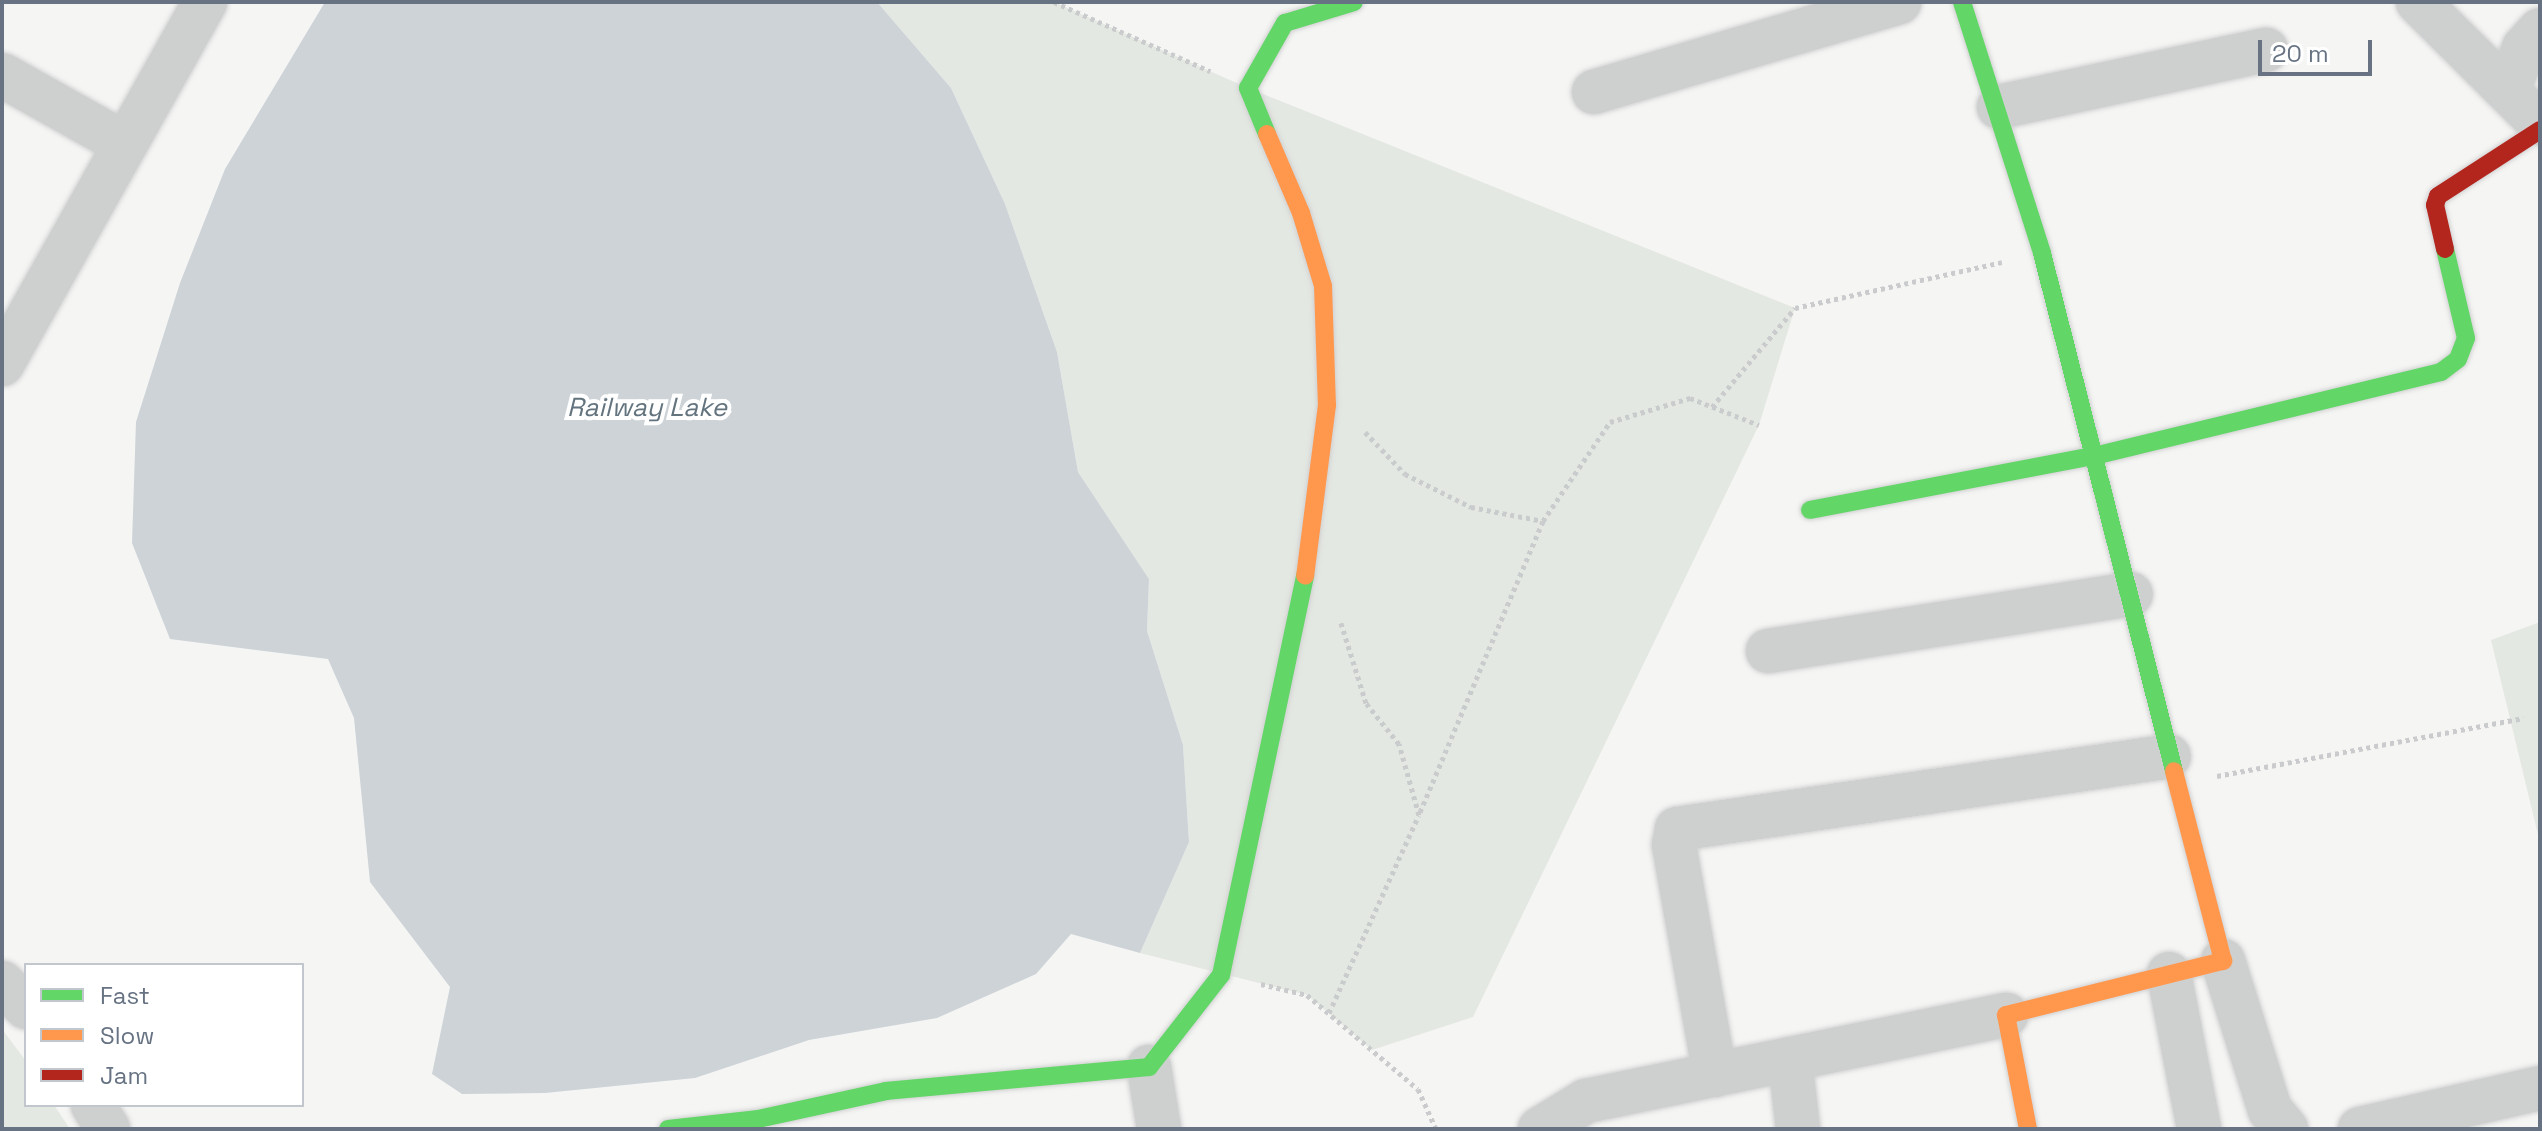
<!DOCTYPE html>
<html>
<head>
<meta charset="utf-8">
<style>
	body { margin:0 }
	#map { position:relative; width:2542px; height:1131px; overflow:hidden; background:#f5f5f4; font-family:"Space Grotesk",sans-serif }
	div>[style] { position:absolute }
	.green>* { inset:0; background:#e4e8e2 }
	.water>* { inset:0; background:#cdd3d7 }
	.path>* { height:5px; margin-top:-2.5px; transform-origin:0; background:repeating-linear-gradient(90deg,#cacbcc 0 4px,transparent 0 8px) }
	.roads { filter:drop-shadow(0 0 2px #d1d1d2) drop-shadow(0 0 2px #d1d1d2) }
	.street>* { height:44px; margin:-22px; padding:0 22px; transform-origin:22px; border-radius:22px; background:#cecfcf }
	.fast>* { height:18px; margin:-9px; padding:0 9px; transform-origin:9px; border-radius:9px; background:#63d668 }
	.slow>* { height:18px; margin:-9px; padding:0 9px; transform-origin:9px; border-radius:9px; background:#ff974d }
	.jam>* { height:18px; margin:-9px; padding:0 9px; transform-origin:9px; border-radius:9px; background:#b3261e }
	span { translate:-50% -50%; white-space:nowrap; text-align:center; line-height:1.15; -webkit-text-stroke:8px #fff; paint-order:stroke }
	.water-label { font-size:26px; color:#63747f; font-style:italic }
	.frame { position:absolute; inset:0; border:4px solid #677383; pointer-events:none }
	.legend { position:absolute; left:24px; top:963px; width:280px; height:144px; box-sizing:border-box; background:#fff; border:2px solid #c2c7cd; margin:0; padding:10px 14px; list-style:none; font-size:24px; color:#677383 }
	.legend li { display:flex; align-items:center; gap:16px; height:40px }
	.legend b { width:40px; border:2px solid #c2c7cd }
	.scale { position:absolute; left:2258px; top:40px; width:114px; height:36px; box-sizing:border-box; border:4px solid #677383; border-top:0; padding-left:10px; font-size:24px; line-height:28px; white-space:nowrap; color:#677383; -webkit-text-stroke:6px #fff; paint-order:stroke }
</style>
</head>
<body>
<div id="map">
	<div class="green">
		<div style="clip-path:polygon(877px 2px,1054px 2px,1248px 88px,1795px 308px,1759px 425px,1473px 1017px,1372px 1050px,1307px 995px,1140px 953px,1189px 842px,1183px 745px,1147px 631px,1149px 579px,1078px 472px,1057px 352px,1005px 204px,951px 88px)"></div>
		<div style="clip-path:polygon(2540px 622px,2540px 843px,2491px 640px)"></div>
		<div style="clip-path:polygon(2px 1029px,26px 1061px,26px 1105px,54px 1105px,70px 1129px,2px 1129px)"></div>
	</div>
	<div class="water">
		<div style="clip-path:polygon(325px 2px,877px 2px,951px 88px,1005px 204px,1057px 352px,1078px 472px,1149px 579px,1147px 631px,1183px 745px,1189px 842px,1140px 953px,1071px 934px,1036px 974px,937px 1018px,809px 1040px,695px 1078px,545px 1093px,462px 1094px,432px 1074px,450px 987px,370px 882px,354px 718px,328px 659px,170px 639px,132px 543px,136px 422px,180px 283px,225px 169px)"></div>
	</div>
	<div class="path">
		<div style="left:1054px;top:2px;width:171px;rotate:23.9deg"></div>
		<div style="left:1712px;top:407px;width:129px;rotate:-50deg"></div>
		<div style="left:1795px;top:308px;width:212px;rotate:-12.5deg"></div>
		<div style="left:1365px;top:432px;width:58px;rotate:46.4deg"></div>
		<div style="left:1405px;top:474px;width:74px;rotate:26.6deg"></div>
		<div style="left:1471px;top:507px;width:73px;rotate:11deg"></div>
		<div style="left:1543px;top:521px;width:319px;rotate:112.9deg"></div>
		<div style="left:1543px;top:521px;width:120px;rotate:-55.9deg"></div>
		<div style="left:1610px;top:422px;width:84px;rotate:-16.7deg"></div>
		<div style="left:1690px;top:398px;width:74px;rotate:21.4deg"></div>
		<div style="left:2217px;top:776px;width:312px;rotate:-10.7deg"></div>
		<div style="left:1261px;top:984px;width:47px;rotate:13.4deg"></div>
		<div style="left:1307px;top:995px;width:145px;rotate:40.3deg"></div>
		<div style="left:1418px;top:1089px;width:44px;rotate:65.8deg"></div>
		<div style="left:1329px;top:1013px;width:217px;rotate:-65.6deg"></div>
		<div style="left:1419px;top:815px;width:74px;rotate:-105.7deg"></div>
		<div style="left:1399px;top:744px;width:53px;rotate:-128.8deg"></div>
		<div style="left:1366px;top:703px;width:84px;rotate:-107.4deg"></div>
	</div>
	<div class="roads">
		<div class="street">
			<div style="left:2418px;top:2px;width:172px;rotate:44.8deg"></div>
			<div style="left:2px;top:75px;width:141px;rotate:29.3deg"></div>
			<div style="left:2508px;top:91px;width:46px;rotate:-69.6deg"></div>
			<div style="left:2524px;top:48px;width:24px;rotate:-48deg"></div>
			<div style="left:1594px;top:92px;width:318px;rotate:-16.4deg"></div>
			<div style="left:1999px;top:107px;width:273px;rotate:-12.1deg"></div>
			<div style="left:2px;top:364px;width:415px;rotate:-60.7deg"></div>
			<div style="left:1768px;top:651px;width:367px;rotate:-8.9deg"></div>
			<div style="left:2223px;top:961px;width:156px;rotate:72.5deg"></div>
			<div style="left:2270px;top:1110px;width:25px;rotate:50deg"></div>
			<div style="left:2169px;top:974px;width:158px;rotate:79deg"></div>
			<div style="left:2px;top:983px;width:34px;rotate:45deg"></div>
			<div style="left:1790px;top:1059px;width:70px;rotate:83.5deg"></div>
			<div style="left:1149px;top:1067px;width:63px;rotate:80.8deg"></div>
			<div style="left:1715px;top:1075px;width:234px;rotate:-100.1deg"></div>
			<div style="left:1674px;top:845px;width:16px;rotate:-79deg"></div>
			<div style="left:1677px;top:829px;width:497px;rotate:-8.4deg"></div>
			<div style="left:93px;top:1105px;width:28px;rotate:58deg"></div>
			<div style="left:1540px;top:1129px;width:54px;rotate:-31.3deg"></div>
			<div style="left:1586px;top:1101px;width:429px;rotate:-11.6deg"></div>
			<div style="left:2360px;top:1129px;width:185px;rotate:-12.8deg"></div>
		</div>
		<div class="fast">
			<div style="left:1962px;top:2px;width:263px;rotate:72.3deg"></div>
			<div style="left:2042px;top:253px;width:535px;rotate:75.7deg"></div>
			<div style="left:1267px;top:134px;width:50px;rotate:-112.4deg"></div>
			<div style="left:1248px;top:88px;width:75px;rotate:-60.4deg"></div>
			<div style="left:1285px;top:23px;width:72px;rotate:-16.9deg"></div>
			<div style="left:1810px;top:510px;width:289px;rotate:-10.8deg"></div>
			<div style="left:2094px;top:456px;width:357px;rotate:-13.6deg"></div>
			<div style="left:2441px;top:372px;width:21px;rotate:-37deg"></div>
			<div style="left:2458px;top:359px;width:22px;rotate:-69deg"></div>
			<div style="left:2466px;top:338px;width:91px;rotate:-103.3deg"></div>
			<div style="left:668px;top:1129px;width:91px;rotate:-6.3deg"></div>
			<div style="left:758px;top:1119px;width:131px;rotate:-12.3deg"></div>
			<div style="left:886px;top:1091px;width:264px;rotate:-5.2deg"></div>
			<div style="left:1149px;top:1067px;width:117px;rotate:-52deg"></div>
			<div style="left:1221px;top:975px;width:408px;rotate:-78.1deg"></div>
		</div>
		<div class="slow">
			<div style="left:1267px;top:134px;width:86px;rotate:66.7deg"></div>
			<div style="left:1301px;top:213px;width:76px;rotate:73.2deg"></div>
			<div style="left:1323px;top:286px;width:119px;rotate:88.1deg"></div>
			<div style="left:1327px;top:405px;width:172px;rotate:97.3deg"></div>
			<div style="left:2028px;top:1129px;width:116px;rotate:-100.9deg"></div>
			<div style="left:2006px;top:1015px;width:224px;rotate:-14deg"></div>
			<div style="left:2223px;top:961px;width:196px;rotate:-104.5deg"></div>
		</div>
		<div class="jam">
			<div style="left:2445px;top:249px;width:45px;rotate:-102.8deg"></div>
			<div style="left:2435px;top:205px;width:9px;rotate:-72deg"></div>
			<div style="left:2438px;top:196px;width:121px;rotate:-32.9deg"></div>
		</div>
	</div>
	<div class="water-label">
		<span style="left:647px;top:408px">Railway Lake</span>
	</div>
	<div class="frame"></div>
	<ul class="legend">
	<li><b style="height:10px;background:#63d668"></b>Fast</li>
	<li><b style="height:10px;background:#ff974d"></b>Slow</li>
	<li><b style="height:10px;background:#b3261e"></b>Jam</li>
	</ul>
	<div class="scale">20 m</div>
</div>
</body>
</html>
